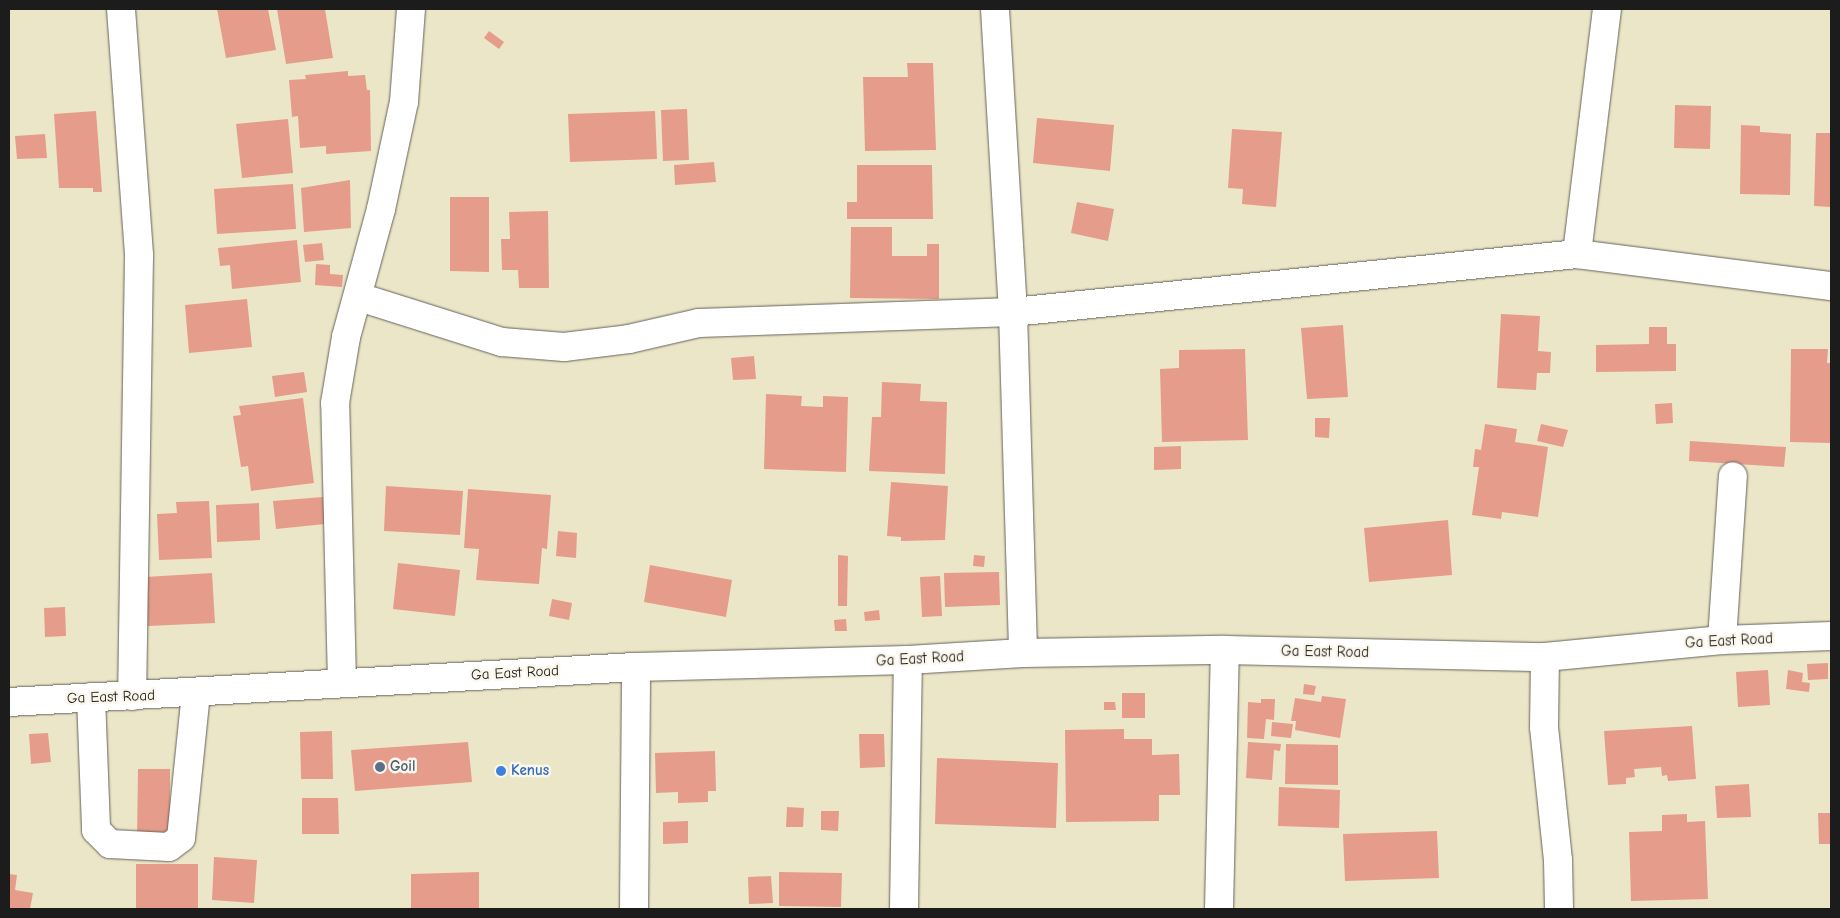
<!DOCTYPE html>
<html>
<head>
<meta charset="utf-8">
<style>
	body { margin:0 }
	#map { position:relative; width:1840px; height:918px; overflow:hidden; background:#ece6c9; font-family:"Comic Neue",sans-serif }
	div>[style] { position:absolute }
	.building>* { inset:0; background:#e69c8a }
	.roads { filter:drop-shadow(0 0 1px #656359) drop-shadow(0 0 1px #656359) }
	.minor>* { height:28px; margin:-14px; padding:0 14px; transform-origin:14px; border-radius:14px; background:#fff }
	.dots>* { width:14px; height:14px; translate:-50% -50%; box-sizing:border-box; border:2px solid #fbf7ec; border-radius:50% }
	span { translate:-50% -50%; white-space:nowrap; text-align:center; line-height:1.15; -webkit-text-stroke:5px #fbf7ec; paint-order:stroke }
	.street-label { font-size:15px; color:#1c1c1c }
	.service-label { font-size:15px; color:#4e5e75; font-weight:700 }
	.left { translate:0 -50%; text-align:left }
	.shop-label { font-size:15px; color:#366cbe; font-weight:700 }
	.frame { position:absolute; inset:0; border:10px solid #1c1c1c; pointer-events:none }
</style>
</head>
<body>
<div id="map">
	<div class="building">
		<div style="clip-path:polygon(217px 9px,268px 9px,276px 50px,226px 58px)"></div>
		<div style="clip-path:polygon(277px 9px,325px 9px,333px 58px,286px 64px)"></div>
		<div style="clip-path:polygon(489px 31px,504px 42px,499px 49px,484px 38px)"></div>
		<div style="clip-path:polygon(907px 63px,933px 63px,936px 150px,865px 151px,863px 77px,908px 77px)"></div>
		<div style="clip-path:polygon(348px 71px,348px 76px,365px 75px,367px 90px,370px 90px,371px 151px,326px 154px,326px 146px,300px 148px,298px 116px,292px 117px,289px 80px,306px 79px,305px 75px)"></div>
		<div style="clip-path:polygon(1675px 105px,1711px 106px,1710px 149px,1674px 148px)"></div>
		<div style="clip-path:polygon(687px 109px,689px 160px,663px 161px,661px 110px)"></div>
		<div style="clip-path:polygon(96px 111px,102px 192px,93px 192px,93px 188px,59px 188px,54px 114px)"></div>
		<div style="clip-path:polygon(655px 111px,657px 159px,570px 162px,568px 114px)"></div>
		<div style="clip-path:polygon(1037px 118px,1114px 125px,1110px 171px,1033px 163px)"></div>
		<div style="clip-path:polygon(288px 119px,293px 173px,242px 178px,236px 124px)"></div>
		<div style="clip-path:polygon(1741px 125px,1760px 126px,1760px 132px,1791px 134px,1790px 195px,1740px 194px)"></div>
		<div style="clip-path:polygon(1232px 129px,1282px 132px,1276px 207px,1242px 204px,1243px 189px,1228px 188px)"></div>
		<div style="clip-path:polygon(1816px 133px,1831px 133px,1831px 207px,1814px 206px)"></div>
		<div style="clip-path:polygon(45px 134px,47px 158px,17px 159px,15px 136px)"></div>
		<div style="clip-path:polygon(714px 162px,716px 182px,675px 185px,674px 165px)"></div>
		<div style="clip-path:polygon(857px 165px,932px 165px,933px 219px,847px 219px,847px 202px,857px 202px)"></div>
		<div style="clip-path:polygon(350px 180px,351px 228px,304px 232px,301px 188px)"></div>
		<div style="clip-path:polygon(293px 184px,296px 229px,217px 234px,214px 189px)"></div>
		<div style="clip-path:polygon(450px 197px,489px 197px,489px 272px,450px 271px)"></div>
		<div style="clip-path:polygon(1077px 202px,1114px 209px,1108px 241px,1071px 233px)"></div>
		<div style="clip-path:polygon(548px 211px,549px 288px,519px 288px,518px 270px,502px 270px,501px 239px,510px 239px,509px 212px)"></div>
		<div style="clip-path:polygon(851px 227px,892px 227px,892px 256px,927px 256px,927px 244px,939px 244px,939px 299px,850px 298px)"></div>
		<div style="clip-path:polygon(297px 240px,301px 282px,232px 289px,230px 265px,220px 266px,218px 248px)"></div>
		<div style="clip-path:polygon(322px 243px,324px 260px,305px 262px,303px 245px)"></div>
		<div style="clip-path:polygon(316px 264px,330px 265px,330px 274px,343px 275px,342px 287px,315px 285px)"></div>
		<div style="clip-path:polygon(247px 299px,252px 347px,189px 353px,185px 305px)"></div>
		<div style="clip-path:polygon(1501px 314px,1540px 316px,1538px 351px,1551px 352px,1550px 373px,1537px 373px,1536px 390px,1497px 388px)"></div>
		<div style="clip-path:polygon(1343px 325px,1348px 397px,1307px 399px,1301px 328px)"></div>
		<div style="clip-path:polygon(1649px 327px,1667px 327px,1667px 344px,1676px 344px,1676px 371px,1596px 372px,1596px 345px,1649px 344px)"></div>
		<div style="clip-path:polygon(1245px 349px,1248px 440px,1162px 442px,1160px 369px,1179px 368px,1179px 350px)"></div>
		<div style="clip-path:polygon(1791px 349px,1828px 349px,1827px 363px,1831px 363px,1831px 443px,1790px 442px)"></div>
		<div style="clip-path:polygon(754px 356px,756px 379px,733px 380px,731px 358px)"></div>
		<div style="clip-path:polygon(304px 372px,307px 392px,275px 397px,272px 376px)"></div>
		<div style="clip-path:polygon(882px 382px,921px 384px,920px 401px,947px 402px,945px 474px,869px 471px,872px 417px,881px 417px)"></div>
		<div style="clip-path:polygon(766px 394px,802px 396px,801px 406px,823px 407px,823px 396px,848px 397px,846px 472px,764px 469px)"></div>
		<div style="clip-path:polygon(303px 398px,314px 483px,251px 491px,248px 466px,241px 467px,233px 416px,241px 415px,239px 406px)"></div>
		<div style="clip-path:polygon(1672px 403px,1673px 423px,1656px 424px,1655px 404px)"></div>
		<div style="clip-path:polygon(1315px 418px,1330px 418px,1329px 438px,1315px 437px)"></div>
		<div style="clip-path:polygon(1485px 424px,1517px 429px,1515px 442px,1548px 447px,1538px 517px,1502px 512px,1501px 519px,1472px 515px,1479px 467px,1473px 467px,1475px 449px,1481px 450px)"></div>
		<div style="clip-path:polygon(1541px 424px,1568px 430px,1563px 447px,1537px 441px)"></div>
		<div style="clip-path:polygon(1690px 441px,1786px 447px,1784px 467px,1689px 461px)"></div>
		<div style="clip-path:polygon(1181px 446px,1181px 469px,1154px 470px,1154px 447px)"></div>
		<div style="clip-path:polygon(891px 482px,948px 486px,945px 540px,901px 541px,901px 537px,887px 536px)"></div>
		<div style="clip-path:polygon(386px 486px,463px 491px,460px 535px,384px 531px)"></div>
		<div style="clip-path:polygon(468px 489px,551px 495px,547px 549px,542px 548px,539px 584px,476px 580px,479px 549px,464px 548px)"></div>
		<div style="clip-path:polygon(323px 497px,325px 524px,276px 529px,273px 501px)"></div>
		<div style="clip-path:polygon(209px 501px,212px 558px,159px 560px,157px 514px,177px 513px,176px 502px)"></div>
		<div style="clip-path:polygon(259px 503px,260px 540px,217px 542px,216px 505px)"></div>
		<div style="clip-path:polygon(1448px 520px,1452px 575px,1369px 582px,1364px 528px)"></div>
		<div style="clip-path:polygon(558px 531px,577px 533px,576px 558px,556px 556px)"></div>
		<div style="clip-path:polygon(838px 555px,848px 556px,847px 606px,838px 606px)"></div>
		<div style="clip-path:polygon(974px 555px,985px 556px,984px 567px,973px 566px)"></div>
		<div style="clip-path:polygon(398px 563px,460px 570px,455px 616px,393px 609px)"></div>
		<div style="clip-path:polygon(650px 565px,732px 580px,726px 617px,644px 602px)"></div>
		<div style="clip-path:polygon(999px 572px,1000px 605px,945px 607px,944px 573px)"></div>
		<div style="clip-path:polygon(212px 573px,215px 623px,148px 626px,145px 577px)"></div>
		<div style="clip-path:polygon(940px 576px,942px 616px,922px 617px,920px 577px)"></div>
		<div style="clip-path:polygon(552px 599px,572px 603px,569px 620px,549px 616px)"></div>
		<div style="clip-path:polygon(65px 607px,66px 636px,45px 637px,44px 608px)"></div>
		<div style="clip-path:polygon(879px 610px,880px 620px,865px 621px,864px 612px)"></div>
		<div style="clip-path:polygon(846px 619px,847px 631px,835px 631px,834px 620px)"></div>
		<div style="clip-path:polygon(1828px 663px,1828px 679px,1808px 680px,1807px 664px)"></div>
		<div style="clip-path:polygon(1768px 670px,1770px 705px,1738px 707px,1736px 672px)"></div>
		<div style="clip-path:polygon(1788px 670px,1803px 673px,1802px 682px,1810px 683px,1809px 692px,1786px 689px)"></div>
		<div style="clip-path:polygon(1304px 684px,1316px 686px,1314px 695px,1303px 694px)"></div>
		<div style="clip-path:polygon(1122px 693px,1145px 693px,1145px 718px,1122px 718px)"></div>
		<div style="clip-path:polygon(1322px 696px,1346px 699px,1340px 738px,1295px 730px,1296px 721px,1291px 721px,1295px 698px,1321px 702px)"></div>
		<div style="clip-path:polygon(1261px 699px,1275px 699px,1274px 720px,1266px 719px,1264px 739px,1247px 738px,1248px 702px,1261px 703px)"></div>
		<div style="clip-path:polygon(1104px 702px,1115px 702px,1116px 710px,1104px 710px)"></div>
		<div style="clip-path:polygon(1272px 722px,1293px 724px,1291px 738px,1271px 736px)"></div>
		<div style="clip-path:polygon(1692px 726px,1696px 779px,1668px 781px,1667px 775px,1662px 776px,1661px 767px,1634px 769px,1635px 777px,1626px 778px,1626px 784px,1608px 785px,1604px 731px)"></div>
		<div style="clip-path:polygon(1124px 729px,1124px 739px,1152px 739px,1152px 755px,1179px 754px,1180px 795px,1159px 795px,1159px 821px,1066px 822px,1065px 730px)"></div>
		<div style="clip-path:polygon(332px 731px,333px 779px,301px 779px,300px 732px)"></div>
		<div style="clip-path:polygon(48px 733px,51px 762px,31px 764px,29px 734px)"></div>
		<div style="clip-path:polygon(859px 734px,884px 734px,885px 767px,860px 768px)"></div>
		<div style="clip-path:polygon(468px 742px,472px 782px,355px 791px,351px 750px)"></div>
		<div style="clip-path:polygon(1248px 742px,1281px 744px,1280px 751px,1274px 750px,1272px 780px,1246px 778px)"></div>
		<div style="clip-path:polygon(1286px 744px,1338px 745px,1338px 785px,1285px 784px)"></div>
		<div style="clip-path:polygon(715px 751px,716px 791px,708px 791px,708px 802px,678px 803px,678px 792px,656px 793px,655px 753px)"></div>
		<div style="clip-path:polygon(937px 758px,1058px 763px,1056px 828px,935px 824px)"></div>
		<div style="clip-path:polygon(138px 769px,170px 769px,170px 840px,137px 840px)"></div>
		<div style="clip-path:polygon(1749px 784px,1751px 817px,1717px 818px,1715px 786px)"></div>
		<div style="clip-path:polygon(1279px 787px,1340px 790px,1339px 828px,1278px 826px)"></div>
		<div style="clip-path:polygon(302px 798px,338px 798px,339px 834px,302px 834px)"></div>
		<div style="clip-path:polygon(787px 807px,804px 808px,803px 827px,786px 827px)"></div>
		<div style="clip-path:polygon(821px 811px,839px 811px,838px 831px,821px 830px)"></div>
		<div style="clip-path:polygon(1818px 813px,1831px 813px,1831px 844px,1819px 844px)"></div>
		<div style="clip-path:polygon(1687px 814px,1687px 822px,1705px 821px,1708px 899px,1631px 901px,1629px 832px,1662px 831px,1662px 815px)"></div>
		<div style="clip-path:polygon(688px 821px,688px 843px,663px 844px,663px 822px)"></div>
		<div style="clip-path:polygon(1437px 831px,1439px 878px,1345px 881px,1343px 834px)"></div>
		<div style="clip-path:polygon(214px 857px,257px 860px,254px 903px,212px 900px)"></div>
		<div style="clip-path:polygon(136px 864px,198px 864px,198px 909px,136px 909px)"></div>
		<div style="clip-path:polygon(479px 872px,479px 909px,411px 909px,411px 874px)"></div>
		<div style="clip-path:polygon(779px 872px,842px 873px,841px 907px,779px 906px)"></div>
		<div style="clip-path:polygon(9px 874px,17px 875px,15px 890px,33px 893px,30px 909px,9px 909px)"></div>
		<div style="clip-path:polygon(771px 876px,773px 903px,749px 904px,748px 877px)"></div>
	</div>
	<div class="roads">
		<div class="minor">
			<div style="left:121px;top:9px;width:248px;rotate:85.8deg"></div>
			<div style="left:139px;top:256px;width:440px;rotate:90.9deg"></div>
			<div style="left:995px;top:9px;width:304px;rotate:86.6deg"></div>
			<div style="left:1013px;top:312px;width:341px;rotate:88.3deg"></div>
			<div style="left:1607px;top:9px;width:247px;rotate:97deg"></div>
			<div style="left:1577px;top:254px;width:256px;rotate:7.2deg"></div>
			<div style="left:359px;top:297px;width:150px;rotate:17.5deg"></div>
			<div style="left:502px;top:342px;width:62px;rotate:4.6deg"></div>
			<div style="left:564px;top:347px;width:65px;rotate:-7deg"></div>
			<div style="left:629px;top:339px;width:72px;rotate:-12.9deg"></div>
			<div style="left:699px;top:323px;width:314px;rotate:-2deg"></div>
			<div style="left:1013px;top:312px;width:567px;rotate:-5.87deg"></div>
			<div style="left:1722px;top:640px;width:164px;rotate:-86.2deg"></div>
			<div style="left:1545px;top:657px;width:70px;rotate:90.8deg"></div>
			<div style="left:1544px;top:727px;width:134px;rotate:84deg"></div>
			<div style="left:1558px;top:860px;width:49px;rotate:88.8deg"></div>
			<div style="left:342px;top:682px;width:279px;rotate:-91.4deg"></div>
			<div style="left:335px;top:403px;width:67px;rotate:-80.5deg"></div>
			<div style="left:346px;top:337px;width:133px;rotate:-74.7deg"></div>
			<div style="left:381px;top:209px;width:109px;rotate:-77.9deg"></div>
			<div style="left:404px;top:102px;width:93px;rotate:-85.7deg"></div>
			<div style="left:91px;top:697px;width:133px;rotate:87.8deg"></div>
			<div style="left:96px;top:830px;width:20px;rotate:45deg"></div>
			<div style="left:110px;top:844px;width:59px;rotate:2.9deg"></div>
			<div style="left:169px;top:847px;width:15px;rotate:-37deg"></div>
			<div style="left:181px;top:838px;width:145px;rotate:-84.1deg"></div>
			<div style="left:9px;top:702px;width:628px;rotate:-3.2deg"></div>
			<div style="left:636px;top:667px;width:272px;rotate:-1.5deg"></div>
			<div style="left:908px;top:660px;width:115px;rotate:-3.5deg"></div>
			<div style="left:1023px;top:653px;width:202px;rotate:-0.9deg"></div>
			<div style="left:1225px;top:650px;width:320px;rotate:1.3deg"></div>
			<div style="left:1545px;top:657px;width:178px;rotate:-5.5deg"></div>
			<div style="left:1722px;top:640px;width:109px;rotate:-2.1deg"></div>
			<div style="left:634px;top:909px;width:242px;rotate:-89.5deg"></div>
			<div style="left:904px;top:909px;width:249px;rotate:-89.1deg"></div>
			<div style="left:1219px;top:909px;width:259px;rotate:-88.7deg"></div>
		</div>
	</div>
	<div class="dots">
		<div style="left:380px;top:767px;background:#5c6f8a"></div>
		<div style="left:501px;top:771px;background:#3f7fe0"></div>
	</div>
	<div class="street-label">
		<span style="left:1729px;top:641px;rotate:-3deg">Ga East Road</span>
		<span style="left:1325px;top:652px;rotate:1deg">Ga East Road</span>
		<span style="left:920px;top:659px;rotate:-3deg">Ga East Road</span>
		<span style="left:515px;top:673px;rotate:-3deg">Ga East Road</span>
		<span style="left:111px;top:697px;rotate:-2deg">Ga East Road</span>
	</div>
	<div class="service-label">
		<span class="left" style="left:390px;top:767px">Goil</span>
	</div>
	<div class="shop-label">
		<span class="left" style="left:511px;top:771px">Kenus</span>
	</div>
	<div class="frame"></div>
</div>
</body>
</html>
